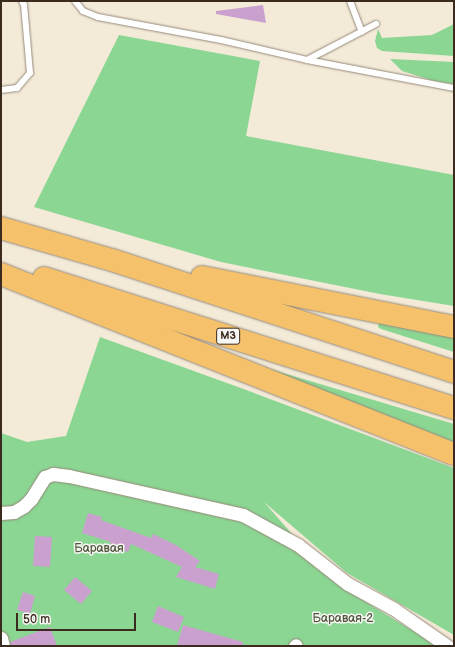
<!DOCTYPE html>
<html>
<head>
<meta charset="utf-8">
<style>
	body { margin:0 }
	#map { position:relative; width:455px; height:647px; overflow:hidden; background:#f3ead8; font-family:"Balsamiq Sans",sans-serif }
	div>[style] { position:absolute }
	.green>* { inset:0; background:#8bd693 }
	.building>* { inset:0; background:#caa1ce }
	.roads { filter:drop-shadow(0 0 1px #978a7b) drop-shadow(0 0 1px #978a7b) }
	.lane>* { height:6px; margin:-3px; padding:0 3px; transform-origin:3px; border-radius:3px; background:#fff }
	.street>* { height:13px; margin:-6.5px; padding:0 6.5px; transform-origin:6.5px; border-radius:6.5px; background:#fff }
	.highway>* { height:22px; margin:-11px; padding:0 11px; transform-origin:11px; border-radius:11px; background:#f5c16b }
	span { translate:-50% -50%; white-space:nowrap; text-align:center; line-height:1.15; -webkit-text-stroke:3px #f6f6f2; paint-order:stroke }
	.shield-label span { padding:1px 3px; background:#f6f6f2; border:1px solid; border-radius:3px; -webkit-text-stroke-width:0 }
	.shield-label { font-size:11px; color:#3b2a1e; font-weight:700 }
	.park-label { font-size:12px; color:#4f553b }
	.frame { position:absolute; inset:0; border:2px solid #3b2a1e; pointer-events:none }
	.scale { position:absolute; left:16px; top:613px; width:120px; height:18px; box-sizing:border-box; border:2px solid #3b2a1e; border-top:0; padding-left:5px; font-size:12px; line-height:14px; white-space:nowrap; color:#3b2a1e; -webkit-text-stroke:3px #f6f6f2; paint-order:stroke }
</style>
</head>
<body>
<div id="map">
	<div class="green">
		<div style="clip-path:polygon(454px 24px,454px 56px,382px 51px,377px 48px,375px 41px,378px 29px,382px 38px,432px 35px)"></div>
		<div style="clip-path:polygon(119px 35px,260px 61px,246px 136px,454px 175px,454px 306px,380px 294px,221px 262px,34px 207px)"></div>
		<div style="clip-path:polygon(390px 59px,454px 62px,454px 84px,434px 81px,402px 71px)"></div>
		<div style="clip-path:polygon(379px 323px,454px 338px,454px 352px,381px 329px,378px 327px)"></div>
		<div style="clip-path:polygon(100px 337px,249px 391px,454px 468px,454px 635px,347px 573px,264px 502px,336px 584px,438px 646px,1px 646px,1px 433px,27px 442px,66px 436px)"></div>
		<div style="clip-path:polygon(236px 359px,454px 424px,454px 445px)"></div>
	</div>
	<div class="building">
		<div style="clip-path:polygon(263px 5px,266px 23px,216px 14px,216px 11px)"></div>
		<div style="clip-path:polygon(88px 513px,102px 517px,101px 520px,151px 538px,153px 534px,176px 545px,200px 561px,195px 567px,219px 574px,215px 589px,176px 577px,182px 567px,131px 544px,128px 552px,109px 546px,111px 542px,82px 533px)"></div>
		<div style="clip-path:polygon(35px 536px,52px 537px,50px 567px,33px 566px)"></div>
		<div style="clip-path:polygon(75px 577px,92px 591px,81px 604px,64px 590px)"></div>
		<div style="clip-path:polygon(23px 592px,35px 596px,30px 614px,17px 610px)"></div>
		<div style="clip-path:polygon(158px 606px,184px 617px,178px 632px,152px 622px)"></div>
		<div style="clip-path:polygon(183px 625px,243px 642px,243px 646px,177px 646px)"></div>
		<div style="clip-path:polygon(50px 627px,57px 646px,11px 646px,10px 642px)"></div>
	</div>
	<div class="roads">
		<div class="lane">
			<div style="left:75px;top:1px;width:13px;rotate:51deg"></div>
			<div style="left:83px;top:11px;width:16px;rotate:22deg"></div>
			<div style="left:98px;top:17px;width:125px;rotate:10.6deg"></div>
			<div style="left:221px;top:40px;width:88px;rotate:13.1deg"></div>
			<div style="left:307px;top:60px;width:150px;rotate:10.8deg"></div>
			<div style="left:350px;top:1px;width:33px;rotate:69deg"></div>
			<div style="left:307px;top:60px;width:78px;rotate:-27.6deg"></div>
			<div style="left:1px;top:90px;width:16px;rotate:-7deg"></div>
			<div style="left:17px;top:88px;width:20px;rotate:-49deg"></div>
			<div style="left:30px;top:73px;width:68px;rotate:-95deg"></div>
			<div style="left:24px;top:5px;width:4px;rotate:-117deg"></div>
		</div>
		<div class="street">
			<div style="left:1px;top:513px;width:13px;rotate:-4deg"></div>
			<div style="left:14px;top:512px;width:12px;rotate:-31deg"></div>
			<div style="left:24px;top:506px;width:10px;rotate:-45deg"></div>
			<div style="left:31px;top:499px;width:26px;rotate:-58deg"></div>
			<div style="left:45px;top:477px;width:9px;rotate:-21deg"></div>
			<div style="left:53px;top:474px;width:16px;rotate:7deg"></div>
			<div style="left:69px;top:476px;width:178px;rotate:12.6deg"></div>
			<div style="left:243px;top:515px;width:63px;rotate:28.6deg"></div>
			<div style="left:298px;top:545px;width:63px;rotate:38deg"></div>
			<div style="left:348px;top:584px;width:52px;rotate:28.5deg"></div>
			<div style="left:394px;top:609px;width:65px;rotate:34.9deg"></div>
			<div style="left:1px;top:638px;width:8px;rotate:76deg"></div>
			<div style="left:295px;top:646px;width:1px;rotate:-45deg"></div>
		</div>
		<div class="highway">
			<div style="left:1px;top:228px;width:116px;rotate:16.1deg"></div>
			<div style="left:112px;top:260px;width:360px;rotate:18.1deg"></div>
			<div style="left:1px;top:274px;width:487px;rotate:21.7deg"></div>
			<div style="left:202px;top:277px;width:257px;rotate:11.2deg"></div>
			<div style="left:44px;top:278px;width:430px;rotate:17.6deg"></div>
		</div>
	</div>
	<div class="shield-label">
		<span style="left:228px;top:336px">М3</span>
	</div>
	<div class="park-label">
		<span style="left:99px;top:549px">Баравая</span>
		<span style="left:343px;top:619px">Баравая-2</span>
	</div>
	<div class="frame"></div>
	<div class="scale">50 m</div>
</div>
</body>
</html>
